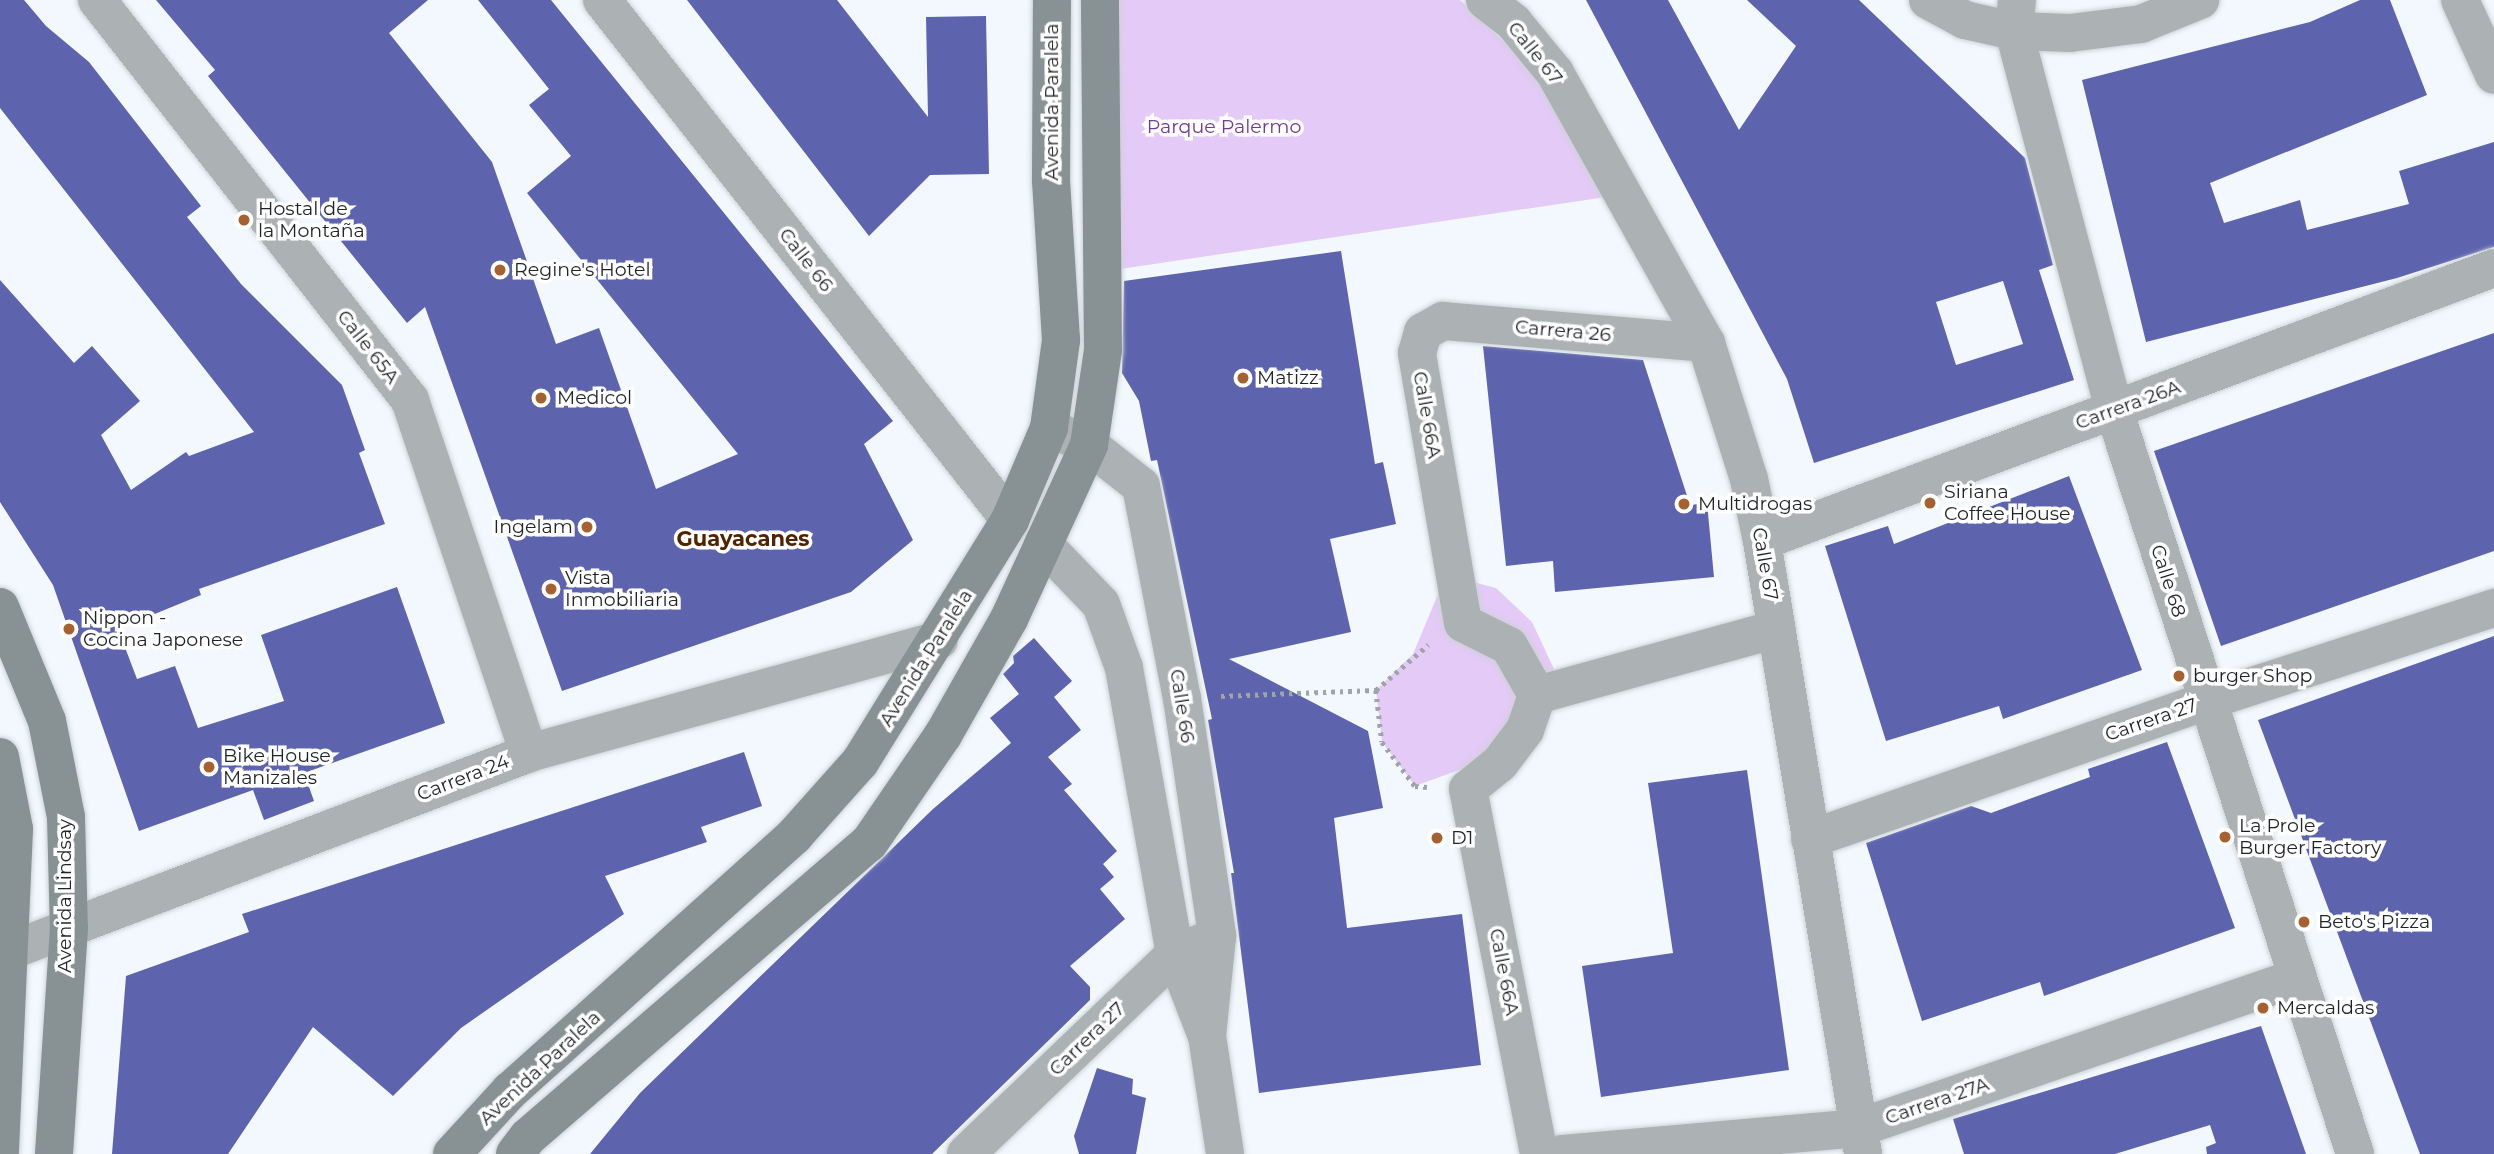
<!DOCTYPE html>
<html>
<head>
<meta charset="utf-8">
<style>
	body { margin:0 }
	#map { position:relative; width:2494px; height:1154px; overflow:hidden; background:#f2f8fd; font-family:Montserrat,sans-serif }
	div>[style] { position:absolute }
	.green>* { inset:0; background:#e4caf6 }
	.building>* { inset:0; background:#5d63ad }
	.path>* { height:4.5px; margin-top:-2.25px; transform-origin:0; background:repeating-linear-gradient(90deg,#9fa4a8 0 3.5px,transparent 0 8.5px) }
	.roads { filter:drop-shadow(0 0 2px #ccd2d6) drop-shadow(0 0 2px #ccd2d6) }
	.minor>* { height:38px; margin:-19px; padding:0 19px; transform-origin:19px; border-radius:19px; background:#acb2b4 }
	.tertiary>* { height:38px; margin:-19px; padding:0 19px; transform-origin:19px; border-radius:19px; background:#acb2b4 }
	.secondary>* { height:38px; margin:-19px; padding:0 19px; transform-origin:19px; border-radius:19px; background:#889193 }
	.dots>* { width:19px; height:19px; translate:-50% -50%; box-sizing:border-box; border:4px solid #fff; border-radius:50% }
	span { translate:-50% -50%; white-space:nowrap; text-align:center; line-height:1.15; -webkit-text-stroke:7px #fff; paint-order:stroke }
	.street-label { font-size:19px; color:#1f2326 }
	.park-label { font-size:19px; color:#723a91 }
	.poi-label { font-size:19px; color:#1f2326 }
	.left { translate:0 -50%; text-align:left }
	.right { translate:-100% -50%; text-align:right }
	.neighbourhood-label { font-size:21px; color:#502400; font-weight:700 }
</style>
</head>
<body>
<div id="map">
	<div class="green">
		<div style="clip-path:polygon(1097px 0,1460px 0,1553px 88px,1606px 197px,1093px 273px)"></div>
		<div style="clip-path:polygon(1446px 575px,1496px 588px,1532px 622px,1554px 669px,1541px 717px,1481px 762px,1415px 786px,1382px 742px,1376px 690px,1413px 654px)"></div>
	</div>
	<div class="building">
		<div style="clip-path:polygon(0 0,24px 0,46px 26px,89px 62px,201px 206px,187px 217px,241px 284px,342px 385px,365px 450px,359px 453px,385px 524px,199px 589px,201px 595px,118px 629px,137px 679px,175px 666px,198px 728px,284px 701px,261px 635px,397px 587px,445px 723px,304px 773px,314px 801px,264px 820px,253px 790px,139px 831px,53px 585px,0 502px,0 280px,74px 363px,92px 346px,140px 401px,101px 435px,131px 490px,186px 452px,189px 456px,254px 432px,0 108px)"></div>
		<div style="clip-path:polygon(156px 0,428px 0,389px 33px,492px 162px,556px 344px,599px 328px,656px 489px,738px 454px,527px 193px,571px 156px,529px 105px,549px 89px,478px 0,551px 0,893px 421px,864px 444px,913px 540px,851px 592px,562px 691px,425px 307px,407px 323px,208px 76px,215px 70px)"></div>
		<div style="clip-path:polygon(687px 0,837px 0,928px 117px,926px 17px,986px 16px,989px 174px,930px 175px,869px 236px)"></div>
		<div style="clip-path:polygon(evenodd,1586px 0,1668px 0,1739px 130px,1796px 46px,1747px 0,1859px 0,2025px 158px,2053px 265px,2039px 270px,2074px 380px,1814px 463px,1787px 379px,1586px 0,2003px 281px,2023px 344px,1956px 365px,1936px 302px,2003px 281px)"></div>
		<div style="clip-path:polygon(2360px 0,2390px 0,2427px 95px,2210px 183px,2224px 223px,2300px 200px,2307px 230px,2409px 204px,2399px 171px,2494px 142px,2494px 247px,2397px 278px,2146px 342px,2082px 80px,2310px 22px)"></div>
		<div style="clip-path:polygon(1341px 251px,1375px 464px,1383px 462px,1396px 524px,1330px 539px,1351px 632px,1229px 659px,1368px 731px,1383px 808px,1334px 818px,1347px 928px,1462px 914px,1481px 1065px,1259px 1093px,1231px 873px,1234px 873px,1208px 720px,1212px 719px,1157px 460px,1151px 461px,1139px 401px,1122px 373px,1124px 281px)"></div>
		<div style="clip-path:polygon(2494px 333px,2494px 551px,2221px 646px,2154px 451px)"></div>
		<div style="clip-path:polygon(1483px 346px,1643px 360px,1690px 505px,1707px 503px,1714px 577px,1555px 592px,1553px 561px,1506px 566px)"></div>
		<div style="clip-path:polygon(2069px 476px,2142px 670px,2003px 719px,1999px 706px,1886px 741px,1825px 546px,1888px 526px,1894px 544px)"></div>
		<div style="clip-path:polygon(2494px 636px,2494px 1154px,2420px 1154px,2258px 720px)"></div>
		<div style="clip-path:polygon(1034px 638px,1072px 681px,1054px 697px,1081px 730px,1048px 757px,1072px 784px,1064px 790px,1117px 851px,1103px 864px,1114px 877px,1100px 889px,1125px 919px,1070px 966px,1090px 987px,1090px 1000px,932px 1154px,590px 1154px,640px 1093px,933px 809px,1011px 743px,990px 718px,1019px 694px,1003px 674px,1014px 663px,1013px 656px)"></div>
		<div style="clip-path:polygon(2167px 742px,2235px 928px,2044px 996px,2040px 982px,1922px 1021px,1866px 843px,1971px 806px,1991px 813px,2090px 777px,2088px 769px)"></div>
		<div style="clip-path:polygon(744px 752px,762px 806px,701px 827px,707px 842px,605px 876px,624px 914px,461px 1028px,393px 1096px,313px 1027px,228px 1154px,112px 1154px,126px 976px,249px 932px,242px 914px)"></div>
		<div style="clip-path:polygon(1747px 770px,1789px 1070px,1601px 1097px,1582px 966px,1673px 953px,1648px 783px)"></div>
		<div style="clip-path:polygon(2261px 1026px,2306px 1154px,2207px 1154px,2206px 1147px,2216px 1143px,2210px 1125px,2115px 1154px,1964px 1154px,1953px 1119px)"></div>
		<div style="clip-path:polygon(1097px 1068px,1133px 1079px,1132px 1094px,1146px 1098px,1136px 1154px,1079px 1154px,1074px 1136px)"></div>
	</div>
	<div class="path">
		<div style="left:1376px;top:690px;width:69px;rotate:-40.9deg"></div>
		<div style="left:1221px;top:696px;width:155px;rotate:-2.2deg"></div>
		<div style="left:1376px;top:690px;width:52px;rotate:83.4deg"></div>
		<div style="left:1382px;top:742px;width:55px;rotate:53.1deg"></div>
		<div style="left:1415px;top:786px;width:12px;rotate:5deg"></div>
	</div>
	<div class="roads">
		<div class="minor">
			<div style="left:97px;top:0;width:508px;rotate:51.96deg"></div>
			<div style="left:410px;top:400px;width:373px;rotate:71.4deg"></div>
			<div style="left:602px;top:0;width:661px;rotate:51.88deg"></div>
			<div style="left:2017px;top:0;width:31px;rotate:96deg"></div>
			<div style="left:2014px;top:31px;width:392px;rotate:75.2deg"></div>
			<div style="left:2114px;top:410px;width:782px;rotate:72.05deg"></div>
			<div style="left:1762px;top:541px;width:781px;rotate:-20.45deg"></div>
			<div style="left:1537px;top:695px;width:248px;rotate:-15.4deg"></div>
			<div style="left:1810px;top:839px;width:419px;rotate:-19.2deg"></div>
			<div style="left:2206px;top:701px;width:303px;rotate:-17.9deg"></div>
			<div style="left:69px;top:928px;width:492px;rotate:-20.8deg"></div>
			<div style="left:529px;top:753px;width:425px;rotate:-15.4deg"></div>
			<div style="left:966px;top:1154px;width:289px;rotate:-43.7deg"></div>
			<div style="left:1175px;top:954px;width:46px;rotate:-23.2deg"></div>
			<div style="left:1539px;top:1154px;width:372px;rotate:-101deg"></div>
			<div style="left:1468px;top:789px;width:41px;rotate:-39.1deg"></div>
			<div style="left:1500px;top:763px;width:41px;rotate:-52.9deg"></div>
			<div style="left:1525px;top:730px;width:37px;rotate:-71deg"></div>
			<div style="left:1537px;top:695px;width:56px;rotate:-119.7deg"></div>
			<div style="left:1509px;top:646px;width:51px;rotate:-153.4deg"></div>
			<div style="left:1463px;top:623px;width:274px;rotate:-99.7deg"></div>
			<div style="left:1417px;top:353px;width:22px;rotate:-74deg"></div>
			<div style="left:1423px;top:332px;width:23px;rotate:-29deg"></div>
			<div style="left:1443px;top:321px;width:264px;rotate:4.8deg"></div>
			<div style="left:1562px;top:1154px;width:297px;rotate:-5deg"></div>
			<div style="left:1858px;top:1128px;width:464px;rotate:-18.9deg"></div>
		</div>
		<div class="tertiary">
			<div style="left:1485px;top:0;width:37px;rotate:38deg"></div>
			<div style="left:1514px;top:23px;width:65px;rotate:50.6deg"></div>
			<div style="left:1555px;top:73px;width:309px;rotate:60.8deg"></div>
			<div style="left:1706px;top:343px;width:143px;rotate:72.5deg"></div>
			<div style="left:1749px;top:479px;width:63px;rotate:78.2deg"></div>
			<div style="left:1762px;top:541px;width:621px;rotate:80.64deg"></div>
			<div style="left:1928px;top:0;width:42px;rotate:28.4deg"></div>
			<div style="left:1965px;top:20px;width:50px;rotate:12.7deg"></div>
			<div style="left:2014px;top:31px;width:56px;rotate:2deg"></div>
			<div style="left:2070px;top:33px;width:72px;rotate:-7.2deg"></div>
			<div style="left:2141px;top:24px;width:64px;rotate:-22.1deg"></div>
			<div style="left:2460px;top:0;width:82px;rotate:65.6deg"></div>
			<div style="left:1049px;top:428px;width:43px;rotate:23deg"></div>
			<div style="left:1089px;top:445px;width:66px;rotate:38.3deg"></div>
			<div style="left:1141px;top:486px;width:216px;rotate:79.1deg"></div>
			<div style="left:1182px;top:698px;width:241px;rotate:81.6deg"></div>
			<div style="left:1217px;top:936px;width:100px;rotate:95.7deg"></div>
			<div style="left:1043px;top:544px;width:83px;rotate:46deg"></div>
			<div style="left:1101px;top:604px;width:68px;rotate:70.2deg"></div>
			<div style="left:1124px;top:668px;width:291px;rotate:79.9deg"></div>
			<div style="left:1175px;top:954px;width:88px;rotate:68.7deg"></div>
			<div style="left:1207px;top:1036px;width:119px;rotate:81.3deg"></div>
			<div style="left:0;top:955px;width:74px;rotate:-21.4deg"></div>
		</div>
		<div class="secondary">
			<div style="left:0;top:607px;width:123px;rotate:67.6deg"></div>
			<div style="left:47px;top:721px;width:98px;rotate:78.8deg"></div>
			<div style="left:66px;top:817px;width:111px;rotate:88.5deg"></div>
			<div style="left:69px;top:928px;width:226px;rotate:93.8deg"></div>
			<div style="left:0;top:757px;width:73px;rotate:79deg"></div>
			<div style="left:14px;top:829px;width:325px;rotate:92.5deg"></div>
			<div style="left:452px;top:1154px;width:86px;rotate:-47.4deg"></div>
			<div style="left:510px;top:1091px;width:382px;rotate:-41.9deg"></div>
			<div style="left:794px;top:836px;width:99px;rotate:-48.3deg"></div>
			<div style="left:860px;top:762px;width:285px;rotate:-58.2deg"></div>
			<div style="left:1010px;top:520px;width:100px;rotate:-67deg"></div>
			<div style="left:1049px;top:428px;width:89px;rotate:-82.2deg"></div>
			<div style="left:1061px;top:340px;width:161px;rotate:-93.6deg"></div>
			<div style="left:1051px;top:179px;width:179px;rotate:-89.7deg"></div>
			<div style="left:515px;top:1154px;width:21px;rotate:-53deg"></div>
			<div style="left:528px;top:1137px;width:450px;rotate:-40.8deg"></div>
			<div style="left:869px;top:843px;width:131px;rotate:-55.6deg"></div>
			<div style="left:943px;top:735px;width:133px;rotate:-60.4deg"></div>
			<div style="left:1009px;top:619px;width:192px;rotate:-65.3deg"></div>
			<div style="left:1089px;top:445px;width:96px;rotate:-81.6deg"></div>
			<div style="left:1103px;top:350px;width:350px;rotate:-90.5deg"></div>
		</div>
	</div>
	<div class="dots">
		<div style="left:244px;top:220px;background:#a56132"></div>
		<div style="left:500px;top:270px;background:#a56132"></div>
		<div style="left:1243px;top:378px;background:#a56132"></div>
		<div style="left:541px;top:398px;background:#a56132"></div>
		<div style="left:1930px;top:503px;background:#a56132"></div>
		<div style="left:1684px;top:504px;background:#a56132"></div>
		<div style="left:587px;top:527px;background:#a56132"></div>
		<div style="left:551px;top:589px;background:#a56132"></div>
		<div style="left:69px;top:629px;background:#a56132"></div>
		<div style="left:2179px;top:676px;background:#a56132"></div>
		<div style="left:209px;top:767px;background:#a56132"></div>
		<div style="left:2225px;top:837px;background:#a56132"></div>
		<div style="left:1437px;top:838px;background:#a56132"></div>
		<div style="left:2304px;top:922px;background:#a56132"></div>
		<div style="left:2263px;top:1008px;background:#a56132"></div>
	</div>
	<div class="street-label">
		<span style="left:1535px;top:53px;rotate:51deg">Calle 67</span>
		<span style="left:1052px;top:102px;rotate:-90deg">Avenida Paralela</span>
		<span style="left:806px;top:260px;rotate:52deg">Calle 66</span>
		<span style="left:1563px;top:331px;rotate:5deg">Carrera 26</span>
		<span style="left:368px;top:347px;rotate:52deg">Calle 65A</span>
		<span style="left:2128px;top:405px;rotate:-20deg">Carrera 26A</span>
		<span style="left:1427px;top:415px;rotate:80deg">Calle 66A</span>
		<span style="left:1765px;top:564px;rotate:80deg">Calle 67</span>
		<span style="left:2168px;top:581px;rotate:72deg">Calle 68</span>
		<span style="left:926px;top:658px;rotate:-58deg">Avenida Paralela</span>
		<span style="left:1182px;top:706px;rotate:81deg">Calle 66</span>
		<span style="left:2151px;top:720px;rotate:-19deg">Carrera 27</span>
		<span style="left:463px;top:778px;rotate:-21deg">Carrera 24</span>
		<span style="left:65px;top:896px;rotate:-90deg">Avenida Lindsay</span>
		<span style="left:1504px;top:972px;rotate:79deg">Calle 66A</span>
		<span style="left:1087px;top:1039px;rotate:-44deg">Carrera 27</span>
		<span style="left:540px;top:1068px;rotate:-43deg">Avenida Paralela</span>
		<span style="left:1937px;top:1101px;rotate:-19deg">Carrera 27A</span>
	</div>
	<div class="park-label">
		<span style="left:1224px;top:127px">Parque Palermo</span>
	</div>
	<div class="poi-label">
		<span class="left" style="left:258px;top:220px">Hostal de<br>la Montaña</span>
		<span class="left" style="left:514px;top:270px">Regine's Hotel</span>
		<span class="left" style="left:1257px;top:378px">Matizz</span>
		<span class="left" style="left:557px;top:398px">Medicol</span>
		<span class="left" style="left:1944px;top:503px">Siriana<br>Coffee House</span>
		<span class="left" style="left:1698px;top:504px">Multidrogas</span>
		<span class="right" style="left:573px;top:527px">Ingelam</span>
		<span class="left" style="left:565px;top:589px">Vista<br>Inmobiliaria</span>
		<span class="left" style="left:83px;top:629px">Nippon -<br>Cocina Japonese</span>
		<span class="left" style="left:2193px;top:676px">burger Shop</span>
		<span class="left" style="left:223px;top:767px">Bike House<br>Manizales</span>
		<span class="left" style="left:2239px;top:837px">La Prole<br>Burger Factory</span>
		<span class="left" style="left:1451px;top:838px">D1</span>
		<span class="left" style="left:2318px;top:922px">Beto's Pizza</span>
		<span class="left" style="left:2277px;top:1008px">Mercaldas</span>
	</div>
	<div class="neighbourhood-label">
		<span style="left:743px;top:539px">Guayacanes</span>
	</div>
</div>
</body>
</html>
